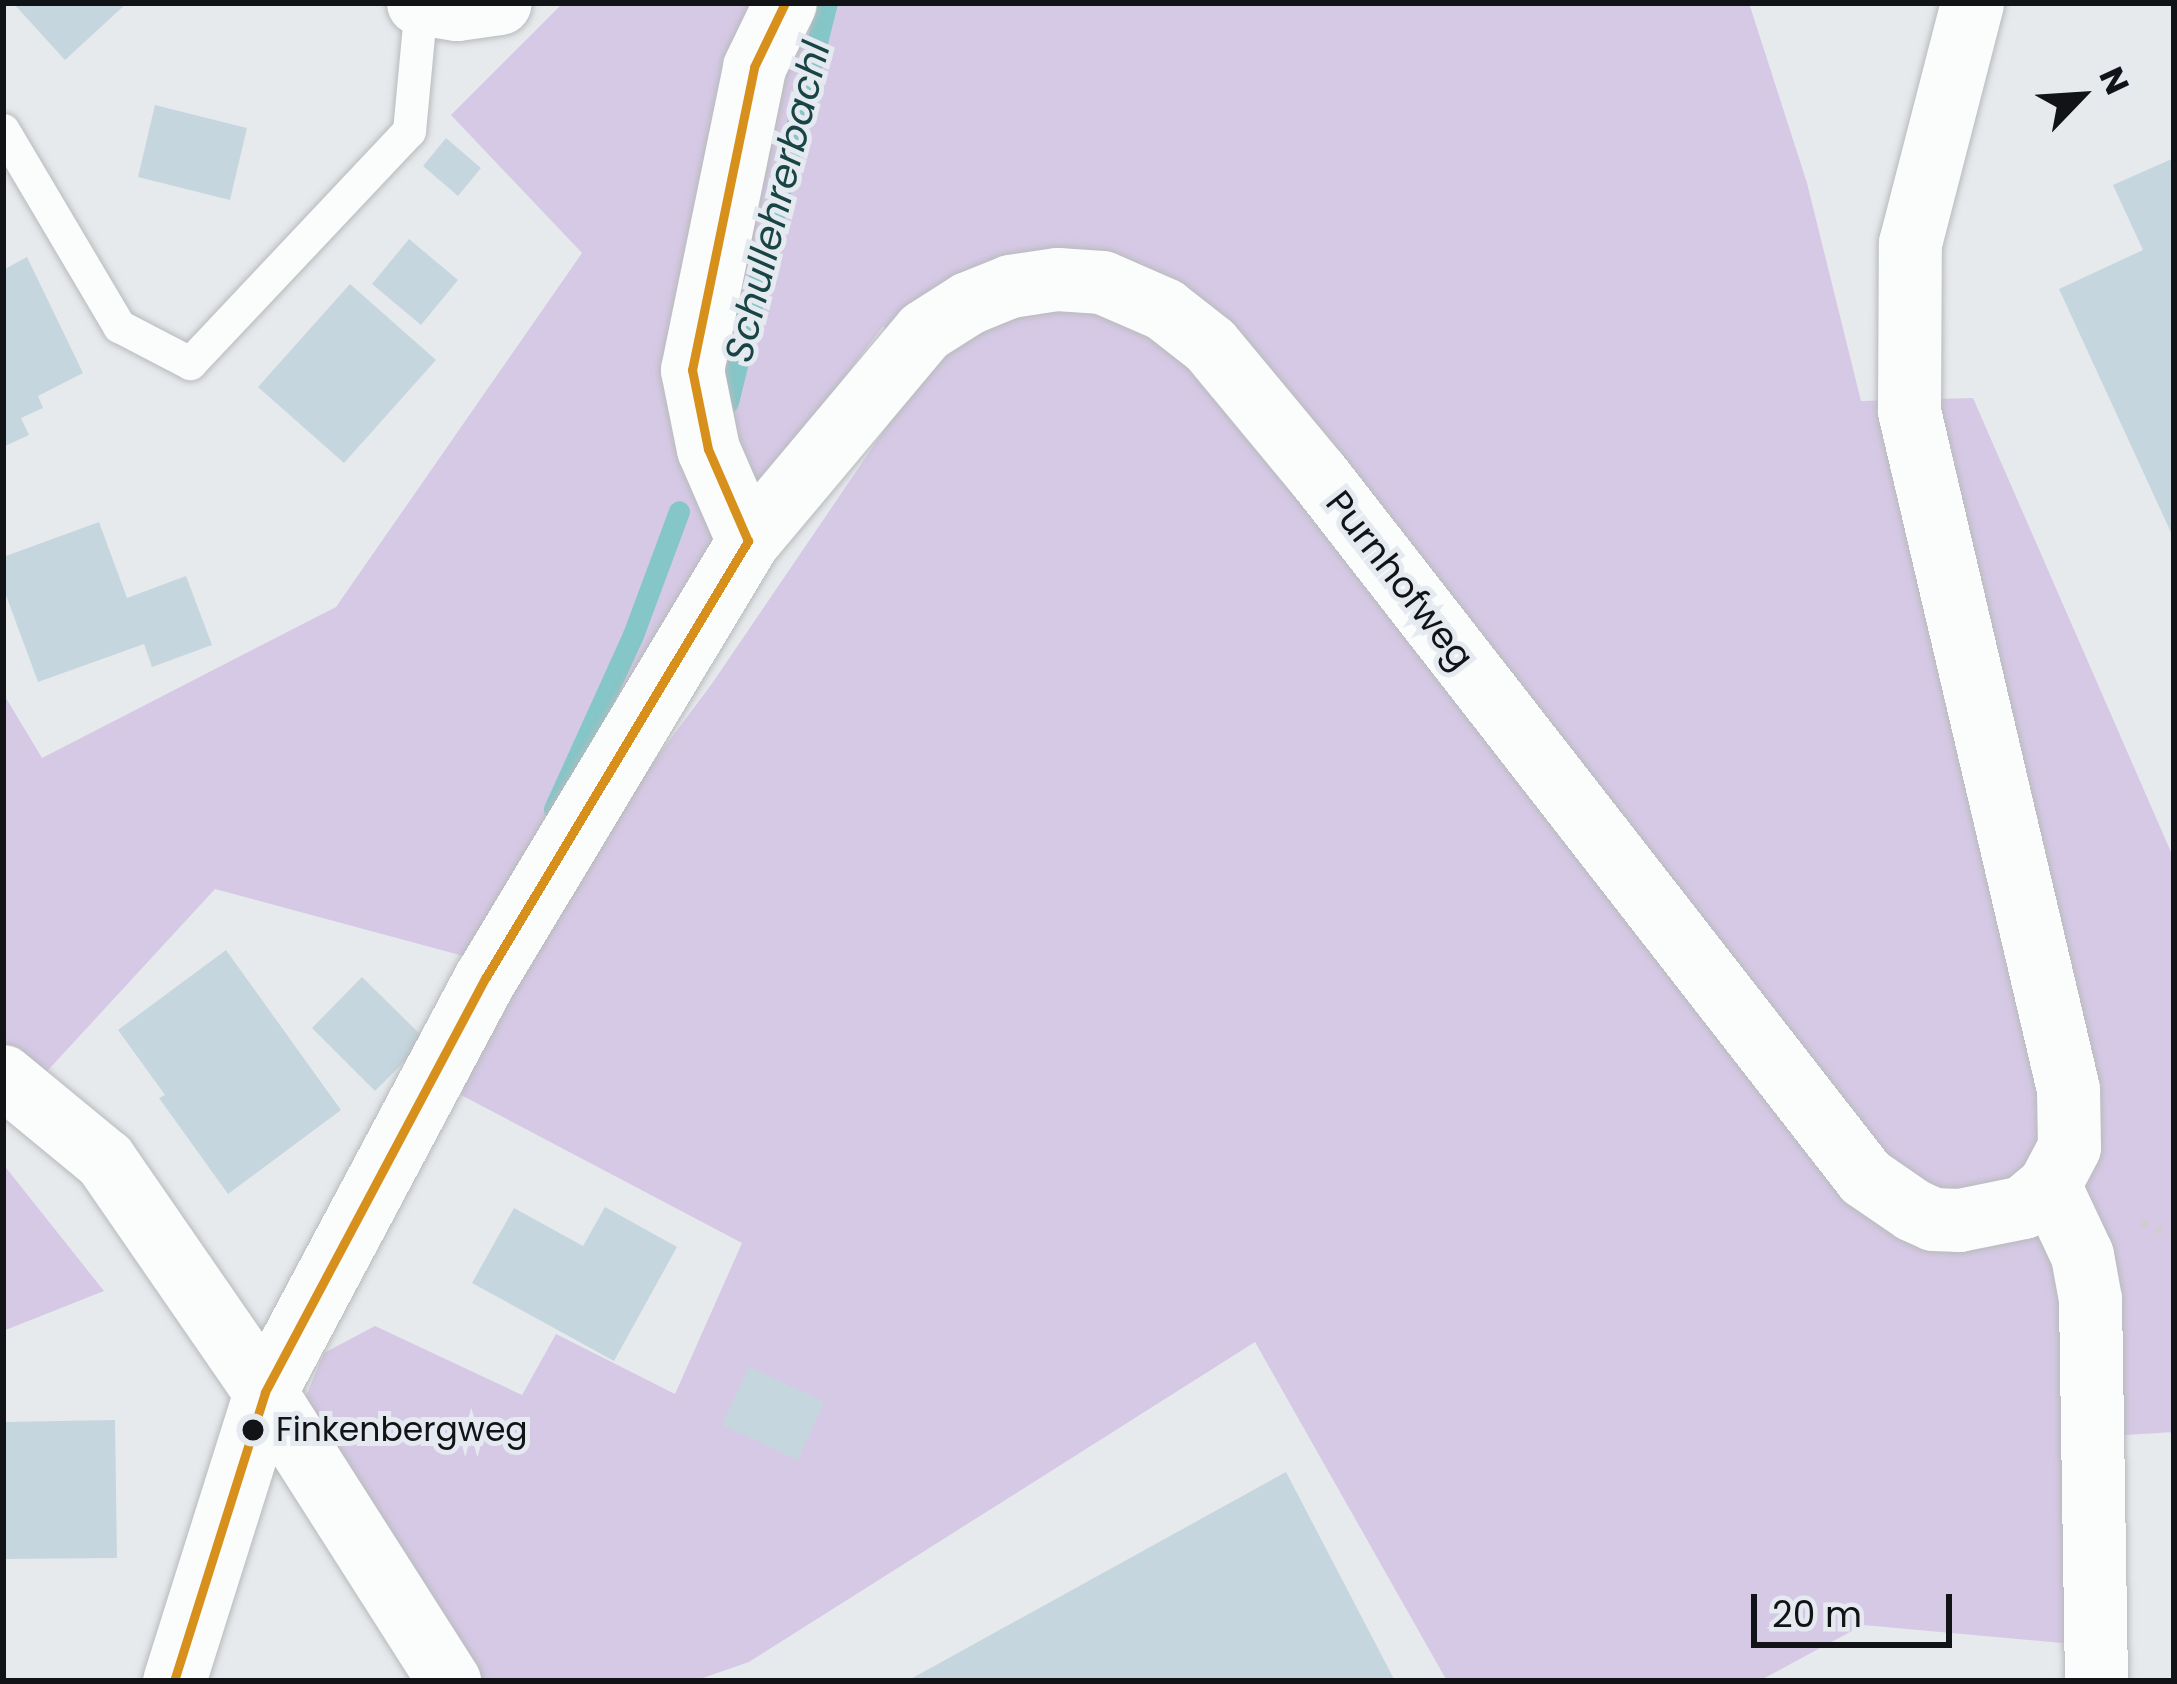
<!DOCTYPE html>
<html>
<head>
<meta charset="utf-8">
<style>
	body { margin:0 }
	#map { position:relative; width:2177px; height:1684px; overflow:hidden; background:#e7eaed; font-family:Poppins,sans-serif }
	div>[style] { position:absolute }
	.green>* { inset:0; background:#d6c9e6 }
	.stream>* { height:21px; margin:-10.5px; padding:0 10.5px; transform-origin:10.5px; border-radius:10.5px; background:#85c6c8 }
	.building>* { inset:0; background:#c5d6de }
	.path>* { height:8px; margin-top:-4px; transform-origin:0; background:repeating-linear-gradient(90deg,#cececf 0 6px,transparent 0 15px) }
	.roads { filter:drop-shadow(0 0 3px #b8babc) drop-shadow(0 0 3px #b8babc) }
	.lane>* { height:33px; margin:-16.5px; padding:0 16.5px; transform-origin:16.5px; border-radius:16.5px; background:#fbfcfc }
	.street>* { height:63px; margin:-31.5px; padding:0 31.5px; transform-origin:31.5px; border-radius:31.5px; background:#fbfcfc }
	.bus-1>* { height:9px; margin:-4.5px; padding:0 4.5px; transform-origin:4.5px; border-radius:4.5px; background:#d6901b }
	.dots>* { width:33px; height:33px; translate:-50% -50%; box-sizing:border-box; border:6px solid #e4eaf0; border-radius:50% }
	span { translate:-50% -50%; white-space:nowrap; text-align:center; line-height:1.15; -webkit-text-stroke:10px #e4eaf0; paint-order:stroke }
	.bus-label { font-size:33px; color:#121316 }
	.left { translate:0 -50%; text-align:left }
	.street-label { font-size:36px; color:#121316 }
	.water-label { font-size:39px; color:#194445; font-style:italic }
	.frame { position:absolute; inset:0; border:6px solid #121316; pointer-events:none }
	.north { position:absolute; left:2021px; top:36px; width:120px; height:120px; -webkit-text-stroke:9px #e4eaf0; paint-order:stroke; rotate:65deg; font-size:33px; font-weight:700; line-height:48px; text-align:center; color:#121316 }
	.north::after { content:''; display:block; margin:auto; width:42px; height:54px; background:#121316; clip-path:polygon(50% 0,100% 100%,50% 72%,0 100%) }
	.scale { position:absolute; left:1751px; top:1594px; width:201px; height:54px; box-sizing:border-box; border:6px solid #121316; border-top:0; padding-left:15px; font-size:36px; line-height:42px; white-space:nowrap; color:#121316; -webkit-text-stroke:9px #e4eaf0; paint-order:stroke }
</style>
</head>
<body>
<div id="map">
	<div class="green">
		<div style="clip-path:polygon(563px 3px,761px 3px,786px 65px,818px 3px,1749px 3px,1807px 183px,1861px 401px,1973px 398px,2174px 859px,2174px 1432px,2062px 1439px,2072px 1644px,1863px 1625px,1759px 1681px,1447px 1681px,1255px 1342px,749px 1662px,694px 1681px,473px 1681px,296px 1420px,324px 1353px,375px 1326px,522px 1395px,556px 1334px,675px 1394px,742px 1243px,461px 1095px,485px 1020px,574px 868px,711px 685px,919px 379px,883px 326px,690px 582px,471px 958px,215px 889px,3px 1119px,3px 693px,42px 758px,336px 607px,582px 253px,451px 115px)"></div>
		<div style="clip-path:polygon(3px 1164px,104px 1291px,3px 1331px)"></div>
	</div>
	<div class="stream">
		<div style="left:728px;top:402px;width:411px;rotate:-76.1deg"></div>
		<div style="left:554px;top:809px;width:191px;rotate:-65.6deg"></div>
		<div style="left:633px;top:635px;width:132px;rotate:-69.6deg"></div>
	</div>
	<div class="building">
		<div style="clip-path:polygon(13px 3px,127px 3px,65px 60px)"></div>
		<div style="clip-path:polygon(155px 105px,247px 128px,230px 200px,138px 177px)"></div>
		<div style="clip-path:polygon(446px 138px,481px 168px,458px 196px,423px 166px)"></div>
		<div style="clip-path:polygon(2174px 158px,2174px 539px,2059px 289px,2143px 250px,2113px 185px)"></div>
		<div style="clip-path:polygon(409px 239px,458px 280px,421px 325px,372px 284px)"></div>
		<div style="clip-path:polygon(27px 257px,83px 373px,38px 396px,43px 408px,21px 418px,29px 435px,3px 447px,3px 270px)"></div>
		<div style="clip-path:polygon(350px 284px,436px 360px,344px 463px,258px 387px)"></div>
		<div style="clip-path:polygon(99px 522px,127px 598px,186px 576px,212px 645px,152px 667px,144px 644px,38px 682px,3px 587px,3px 557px)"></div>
		<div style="clip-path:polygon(226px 950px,341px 1110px,228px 1194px,159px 1098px,165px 1095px,118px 1030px)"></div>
		<div style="clip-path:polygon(362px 977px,426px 1040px,375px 1091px,312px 1028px)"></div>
		<div style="clip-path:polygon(605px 1207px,677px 1247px,614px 1361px,472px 1283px,514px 1208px,583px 1246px)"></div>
		<div style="clip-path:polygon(749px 1367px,824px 1402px,798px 1460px,722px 1425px)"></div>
		<div style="clip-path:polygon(115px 1420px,117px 1558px,3px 1559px,3px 1422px)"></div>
		<div style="clip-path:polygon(1286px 1472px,1395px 1681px,907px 1681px)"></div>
	</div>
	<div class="path">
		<div style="left:2142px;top:1223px;width:35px;rotate:22deg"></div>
	</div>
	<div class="roads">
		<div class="lane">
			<div style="left:3px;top:130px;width:228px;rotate:59.4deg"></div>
			<div style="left:119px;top:326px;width:80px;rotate:27.5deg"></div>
			<div style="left:190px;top:363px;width:319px;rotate:-46.7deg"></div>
			<div style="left:409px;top:131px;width:128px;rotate:-84.6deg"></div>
		</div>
		<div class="street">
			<div style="left:418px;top:3px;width:39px;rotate:9deg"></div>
			<div style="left:457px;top:9px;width:43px;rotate:-7.9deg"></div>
			<div style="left:748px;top:541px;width:100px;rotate:-113.5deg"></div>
			<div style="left:708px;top:449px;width:81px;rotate:-101.4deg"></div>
			<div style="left:692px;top:370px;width:309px;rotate:-78.4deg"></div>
			<div style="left:754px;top:67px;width:71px;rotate:-64.2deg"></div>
			<div style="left:3px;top:1076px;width:132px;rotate:39.5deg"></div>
			<div style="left:105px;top:1160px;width:282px;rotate:55.4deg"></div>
			<div style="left:265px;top:1392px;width:343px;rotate:57.5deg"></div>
			<div style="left:2049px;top:1185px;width:77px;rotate:64.8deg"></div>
			<div style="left:2082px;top:1255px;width:45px;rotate:79.7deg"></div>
			<div style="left:2090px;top:1299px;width:382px;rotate:89.1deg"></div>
			<div style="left:174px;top:1681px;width:303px;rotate:-72.5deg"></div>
			<div style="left:265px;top:1392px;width:470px;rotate:-62deg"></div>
			<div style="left:486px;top:977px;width:509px;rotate:-59deg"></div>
			<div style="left:748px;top:541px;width:274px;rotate:-50deg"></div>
			<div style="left:924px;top:331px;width:52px;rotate:-32.5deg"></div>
			<div style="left:968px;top:303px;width:45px;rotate:-22deg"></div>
			<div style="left:1010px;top:286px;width:48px;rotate:-8.5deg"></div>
			<div style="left:1057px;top:279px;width:45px;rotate:3.8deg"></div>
			<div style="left:1102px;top:282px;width:68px;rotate:23.5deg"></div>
			<div style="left:1164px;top:309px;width:58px;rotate:38deg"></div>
			<div style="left:1210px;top:345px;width:169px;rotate:50.3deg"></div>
			<div style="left:1318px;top:475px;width:890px;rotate:52.07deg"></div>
			<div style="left:1865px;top:1177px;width:58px;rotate:34.5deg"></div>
			<div style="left:1913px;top:1210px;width:22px;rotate:24deg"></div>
			<div style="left:1933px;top:1219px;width:26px;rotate:2deg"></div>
			<div style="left:1959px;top:1220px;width:65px;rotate:-11.5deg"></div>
			<div style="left:2023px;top:1207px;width:34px;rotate:-40deg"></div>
			<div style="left:2049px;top:1185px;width:43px;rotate:-62.2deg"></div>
			<div style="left:2069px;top:1147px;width:58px;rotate:-91deg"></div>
			<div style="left:2068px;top:1089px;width:696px;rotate:-103.2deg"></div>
			<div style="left:1909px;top:411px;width:168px;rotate:-89.7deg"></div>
			<div style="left:1910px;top:243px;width:248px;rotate:-75.5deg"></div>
		</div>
	</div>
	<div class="bus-1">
		<div style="left:174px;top:1681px;width:303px;rotate:-72.5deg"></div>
		<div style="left:265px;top:1392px;width:470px;rotate:-62deg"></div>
		<div style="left:486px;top:977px;width:509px;rotate:-59deg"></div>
		<div style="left:748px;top:541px;width:100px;rotate:-113.5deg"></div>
		<div style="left:708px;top:449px;width:81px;rotate:-101.4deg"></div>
		<div style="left:692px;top:370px;width:309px;rotate:-78.4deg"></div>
		<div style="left:754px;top:67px;width:71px;rotate:-64.2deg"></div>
	</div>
	<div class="dots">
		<div style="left:253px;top:1430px;background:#121316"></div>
	</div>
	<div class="bus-label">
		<span class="left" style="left:276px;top:1430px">Finkenbergweg</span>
	</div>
	<div class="street-label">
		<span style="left:1400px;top:580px;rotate:52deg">Purnhofweg</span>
	</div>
	<div class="water-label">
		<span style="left:778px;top:202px;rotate:-76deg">Schullehrerbachl</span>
	</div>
	<div class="frame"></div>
	<div class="north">N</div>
	<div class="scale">20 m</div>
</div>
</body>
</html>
